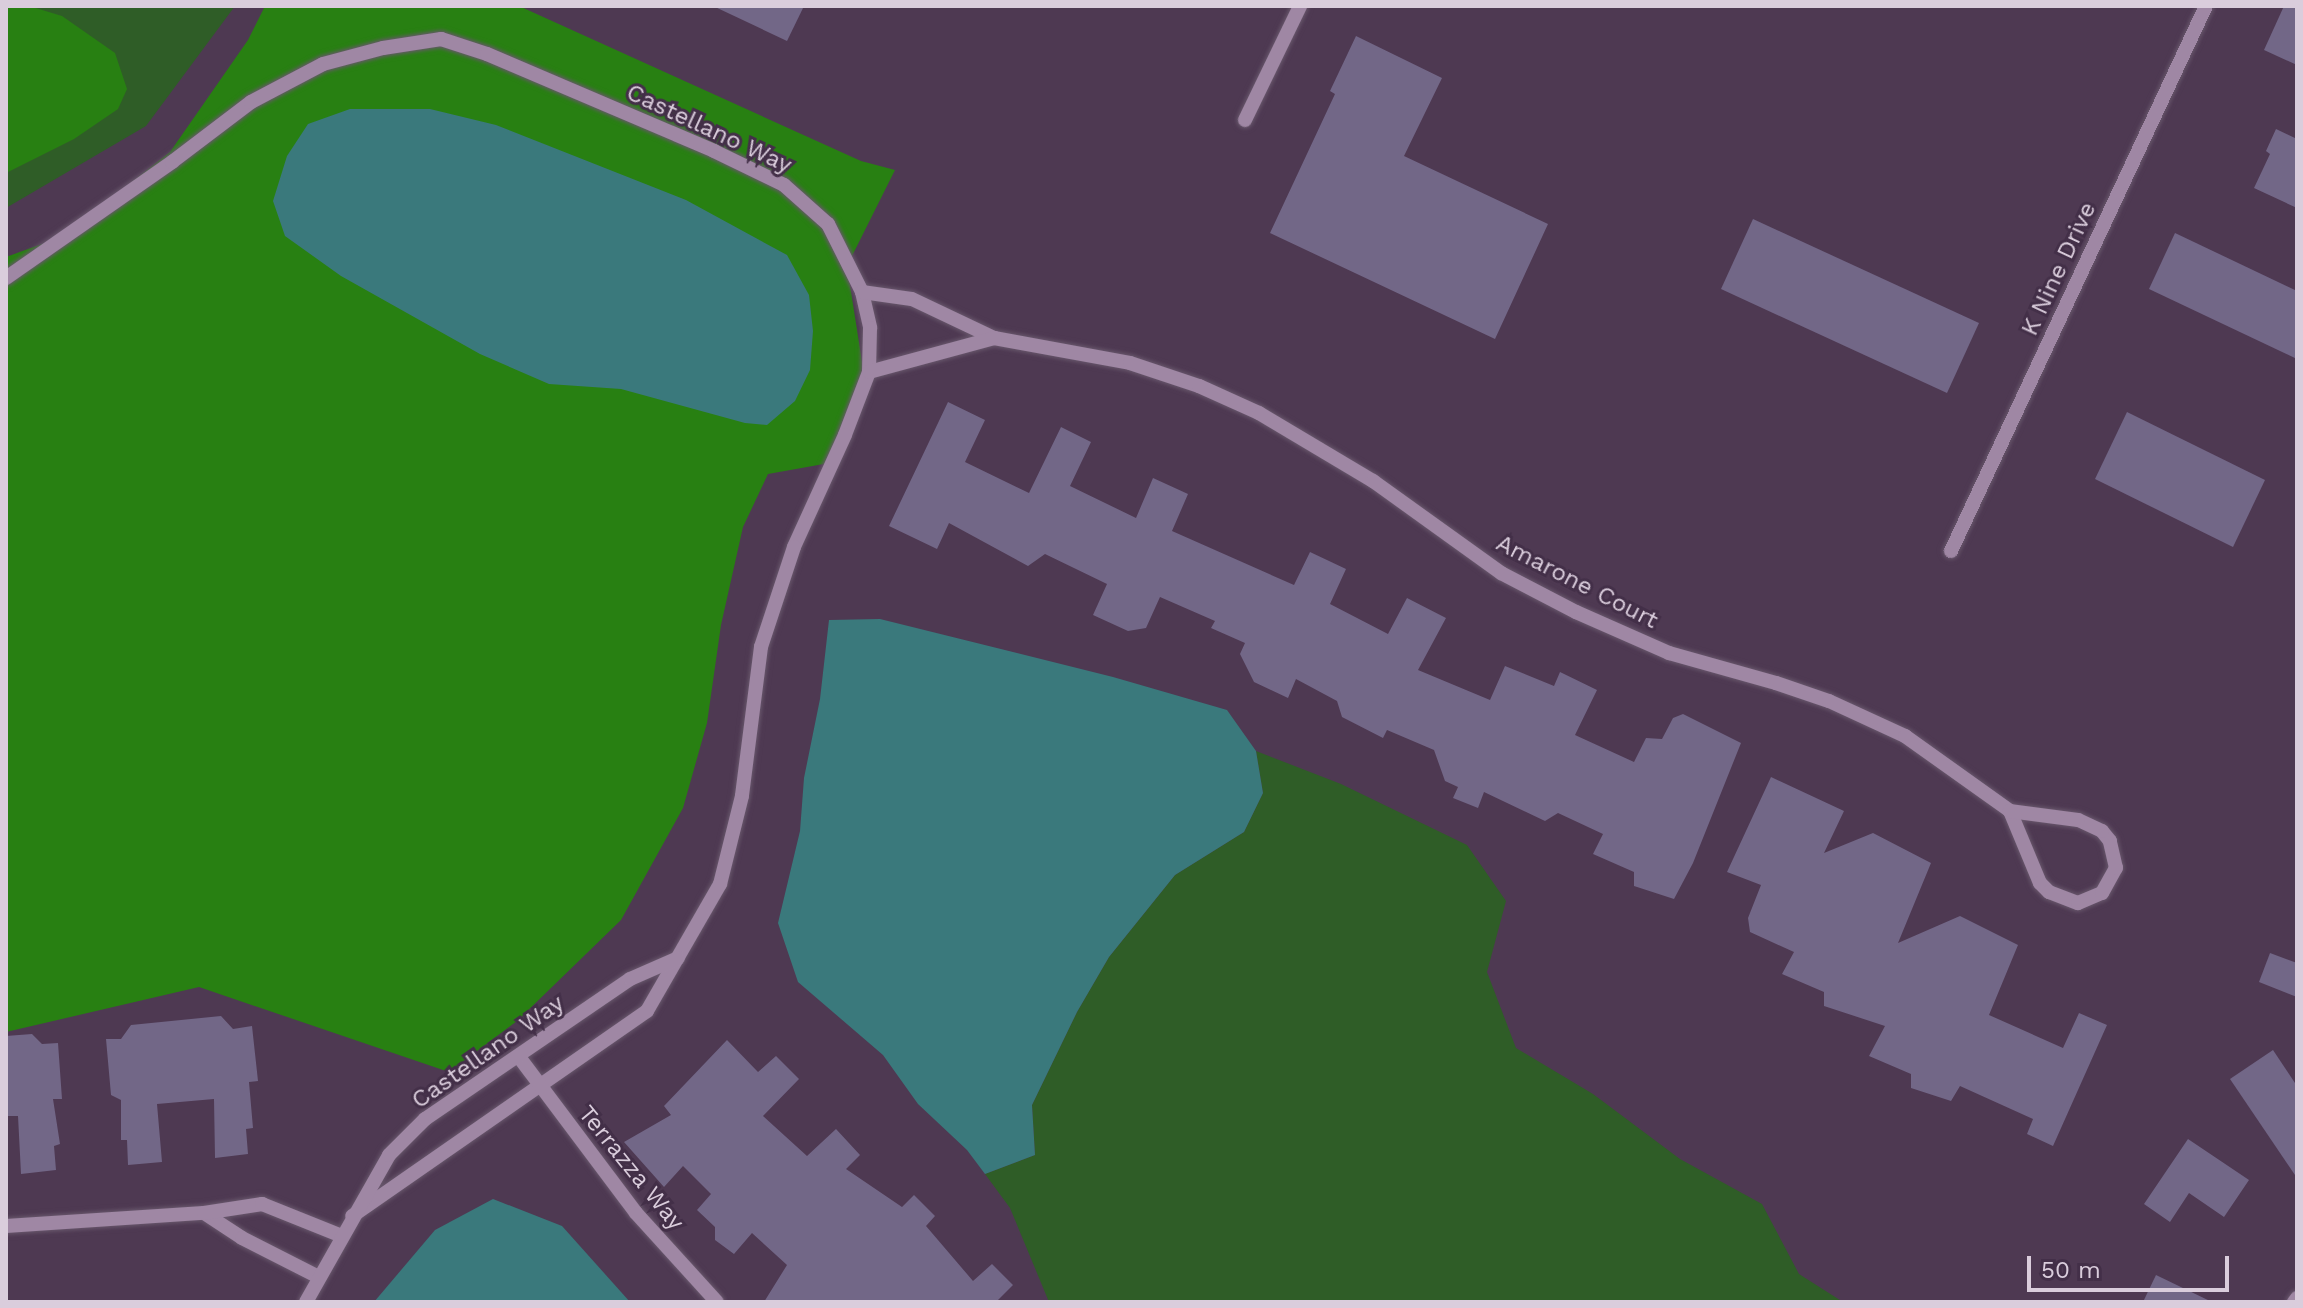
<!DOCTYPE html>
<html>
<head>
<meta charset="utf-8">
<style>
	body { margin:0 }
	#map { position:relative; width:2303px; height:1308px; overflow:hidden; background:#4e3952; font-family:"Work Sans",sans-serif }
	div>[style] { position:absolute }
	.green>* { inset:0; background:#2f5d27 }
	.forest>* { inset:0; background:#288012 }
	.water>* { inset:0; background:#3a797c }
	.building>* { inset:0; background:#726787 }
	.roads { filter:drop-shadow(0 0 2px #68576c) drop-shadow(0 0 2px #68576c) }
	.minor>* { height:14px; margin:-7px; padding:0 7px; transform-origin:7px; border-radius:7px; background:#9f87a4 }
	span { translate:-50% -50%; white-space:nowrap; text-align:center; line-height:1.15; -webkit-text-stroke:6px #432f48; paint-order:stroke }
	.street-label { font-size:24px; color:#dacddc }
	.frame { position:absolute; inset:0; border:8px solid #dacddc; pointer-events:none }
	.scale { position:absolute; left:2027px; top:1256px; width:202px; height:36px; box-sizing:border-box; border:4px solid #dacddc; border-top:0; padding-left:10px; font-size:24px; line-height:28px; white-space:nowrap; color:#dacddc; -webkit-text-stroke:6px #432f48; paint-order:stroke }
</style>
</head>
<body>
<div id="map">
	<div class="green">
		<div style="clip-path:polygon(6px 6px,235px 6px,146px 126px,6px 208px)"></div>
		<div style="clip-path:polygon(1256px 751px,1341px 784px,1467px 845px,1506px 901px,1487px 972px,1516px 1048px,1593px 1094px,1680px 1159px,1762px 1204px,1799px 1274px,1843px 1302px,1049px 1302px,1010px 1208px,985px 1174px,1035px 1155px,1032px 1105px,1077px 1012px,1109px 957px,1175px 875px,1244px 832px,1263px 793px)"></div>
	</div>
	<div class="forest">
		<div style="clip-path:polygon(6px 6px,29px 6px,62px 16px,115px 53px,127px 89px,118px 109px,74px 139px,6px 173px)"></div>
		<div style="clip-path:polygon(265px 6px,519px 6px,861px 161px,895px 170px,847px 266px,863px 368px,835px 462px,768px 474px,743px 527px,721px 625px,707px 723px,683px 808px,621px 920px,517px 1021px,449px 1072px,199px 987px,6px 1032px,6px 257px,61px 237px,170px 152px,248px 40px)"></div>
	</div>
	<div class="water">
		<div style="clip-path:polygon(350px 109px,430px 109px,496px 125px,686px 200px,787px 255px,809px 295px,813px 331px,810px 370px,795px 401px,767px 425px,745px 423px,621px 389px,549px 384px,480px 354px,341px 276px,285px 236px,273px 201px,287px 156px,308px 124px)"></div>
		<div style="clip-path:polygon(880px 619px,1113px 677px,1227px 710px,1256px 751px,1263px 793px,1244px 832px,1175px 875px,1109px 957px,1077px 1012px,1032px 1105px,1035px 1155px,985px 1174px,967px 1150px,918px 1104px,883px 1055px,798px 982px,778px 923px,800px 831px,804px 778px,820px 699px,829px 620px)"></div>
		<div style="clip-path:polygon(493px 1199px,562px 1226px,630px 1302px,374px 1302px,435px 1230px)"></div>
	</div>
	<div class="building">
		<div style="clip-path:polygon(713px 6px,804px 6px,787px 41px)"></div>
		<div style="clip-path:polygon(2284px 6px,2297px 6px,2297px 65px,2264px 50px)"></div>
		<div style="clip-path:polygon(1356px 36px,1442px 78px,1404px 156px,1548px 224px,1495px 339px,1270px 233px,1335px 94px,1330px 91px)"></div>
		<div style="clip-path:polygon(2276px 129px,2297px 139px,2297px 208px,2254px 188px,2270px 154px,2266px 151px)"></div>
		<div style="clip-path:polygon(1753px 219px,1979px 323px,1947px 393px,1721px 289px)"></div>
		<div style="clip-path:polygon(2175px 233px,2297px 291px,2297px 359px,2149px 289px)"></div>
		<div style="clip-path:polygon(948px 402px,985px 420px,965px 462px,1029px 493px,1061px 427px,1091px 442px,1070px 486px,1136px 518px,1153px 478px,1188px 494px,1172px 531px,1294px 585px,1310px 552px,1346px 569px,1330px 604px,1388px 634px,1407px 598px,1446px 618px,1418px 670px,1490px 700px,1505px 666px,1554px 686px,1560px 672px,1597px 690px,1575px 735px,1634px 762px,1646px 738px,1662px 739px,1673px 718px,1683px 714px,1741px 743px,1693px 863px,1674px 899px,1634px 886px,1634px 872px,1593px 854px,1603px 834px,1558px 813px,1545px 821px,1484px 792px,1478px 808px,1453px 798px,1458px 787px,1445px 781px,1434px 750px,1387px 730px,1383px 738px,1342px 717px,1337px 701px,1296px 679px,1288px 698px,1254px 682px,1240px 654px,1245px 643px,1211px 628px,1215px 621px,1160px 597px,1146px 628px,1128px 631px,1093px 615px,1107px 584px,1045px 554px,1028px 566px,949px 523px,937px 549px,889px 526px)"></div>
		<div style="clip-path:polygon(2127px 412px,2265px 480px,2233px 547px,2095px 479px)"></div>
		<div style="clip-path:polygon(1771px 777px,1844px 811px,1824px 853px,1873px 833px,1931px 863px,1898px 943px,1960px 916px,2018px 945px,1989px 1015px,2063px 1048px,2079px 1013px,2107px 1025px,2053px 1146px,2027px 1134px,2033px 1119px,1960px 1086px,1951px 1101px,1911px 1088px,1911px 1074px,1869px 1056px,1885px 1026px,1824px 1006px,1824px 992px,1782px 974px,1794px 952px,1750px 932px,1748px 918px,1761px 885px,1727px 872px)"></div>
		<div style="clip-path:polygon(2270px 953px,2297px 963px,2297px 997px,2259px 982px)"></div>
		<div style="clip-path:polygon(221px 1016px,233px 1029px,252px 1026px,258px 1081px,249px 1082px,253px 1128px,246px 1129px,248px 1154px,215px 1158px,214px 1099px,157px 1104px,162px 1162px,128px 1165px,127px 1140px,121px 1140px,121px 1100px,111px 1095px,106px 1039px,121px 1039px,131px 1025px)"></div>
		<div style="clip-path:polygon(32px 1034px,42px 1044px,58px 1043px,62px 1099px,53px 1099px,60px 1144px,54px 1146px,56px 1170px,21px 1174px,18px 1116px,6px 1116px,6px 1036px)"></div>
		<div style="clip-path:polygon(727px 1040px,758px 1072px,776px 1056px,799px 1079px,763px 1116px,807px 1156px,836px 1129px,860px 1155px,846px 1169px,902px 1207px,914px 1195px,935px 1216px,926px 1226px,973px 1281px,992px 1264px,1013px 1285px,996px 1302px,764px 1302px,787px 1265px,752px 1233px,734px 1254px,715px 1240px,715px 1227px,697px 1210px,711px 1194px,683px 1166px,664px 1187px,624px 1142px,671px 1115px,664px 1106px)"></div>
		<div style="clip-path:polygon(2273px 1050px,2297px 1086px,2297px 1178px,2230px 1079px)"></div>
		<div style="clip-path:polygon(2188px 1139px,2249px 1180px,2224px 1217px,2189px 1193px,2170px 1222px,2144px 1204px)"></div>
		<div style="clip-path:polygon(2156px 1275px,2212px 1302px,2143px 1302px)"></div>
	</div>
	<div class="roads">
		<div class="minor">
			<div style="left:1245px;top:120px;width:127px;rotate:-64.2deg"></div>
			<div style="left:6px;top:278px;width:203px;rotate:-34.9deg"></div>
			<div style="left:172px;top:162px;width:99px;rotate:-37.2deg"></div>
			<div style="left:251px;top:102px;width:81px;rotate:-27.8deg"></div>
			<div style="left:323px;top:64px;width:62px;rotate:-14.9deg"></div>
			<div style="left:383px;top:48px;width:59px;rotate:-8.8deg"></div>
			<div style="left:441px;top:39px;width:48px;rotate:18.1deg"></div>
			<div style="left:487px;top:54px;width:247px;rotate:23.1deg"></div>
			<div style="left:714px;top:151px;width:78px;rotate:25.9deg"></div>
			<div style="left:784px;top:185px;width:59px;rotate:41.6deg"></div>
			<div style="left:828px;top:224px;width:76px;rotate:63.4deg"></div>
			<div style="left:862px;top:292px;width:37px;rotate:77deg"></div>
			<div style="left:870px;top:328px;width:44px;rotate:91.3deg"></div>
			<div style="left:869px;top:372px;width:67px;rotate:110.9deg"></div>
			<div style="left:845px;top:435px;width:123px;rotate:114.5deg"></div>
			<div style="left:794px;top:547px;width:105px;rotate:108.3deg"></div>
			<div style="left:761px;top:647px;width:150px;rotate:97.3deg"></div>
			<div style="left:742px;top:796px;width:91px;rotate:104deg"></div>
			<div style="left:720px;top:884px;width:146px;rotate:119.9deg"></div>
			<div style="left:647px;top:1011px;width:359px;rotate:145.2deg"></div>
			<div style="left:862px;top:292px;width:50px;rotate:8deg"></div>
			<div style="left:912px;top:299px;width:91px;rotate:25.4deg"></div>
			<div style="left:994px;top:338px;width:138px;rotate:10.4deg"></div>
			<div style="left:1130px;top:363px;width:73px;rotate:18.4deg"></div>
			<div style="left:1199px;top:386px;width:66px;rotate:24.2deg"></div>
			<div style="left:1259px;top:413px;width:133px;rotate:30.8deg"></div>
			<div style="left:1373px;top:481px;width:158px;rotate:35.7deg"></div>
			<div style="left:1501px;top:573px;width:85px;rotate:27.5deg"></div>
			<div style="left:1576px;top:612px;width:102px;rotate:23.8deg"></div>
			<div style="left:1669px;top:653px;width:111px;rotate:15.7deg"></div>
			<div style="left:1776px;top:683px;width:56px;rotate:18.8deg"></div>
			<div style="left:1829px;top:701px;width:84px;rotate:24.7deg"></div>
			<div style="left:1905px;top:736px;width:129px;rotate:35.5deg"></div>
			<div style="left:2010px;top:811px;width:78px;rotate:67.4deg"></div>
			<div style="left:2040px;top:883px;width:13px;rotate:45deg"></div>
			<div style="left:2049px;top:892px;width:31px;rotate:21deg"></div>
			<div style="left:2078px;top:903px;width:26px;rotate:-23deg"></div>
			<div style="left:2102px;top:893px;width:29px;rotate:-61deg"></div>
			<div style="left:2116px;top:868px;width:28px;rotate:-103deg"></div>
			<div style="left:2110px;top:841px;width:13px;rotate:-129deg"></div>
			<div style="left:2102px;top:831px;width:26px;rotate:-155deg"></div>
			<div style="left:2078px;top:820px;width:69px;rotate:-172.5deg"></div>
			<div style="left:869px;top:372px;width:130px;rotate:-15.2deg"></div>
			<div style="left:1951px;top:551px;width:602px;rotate:-64.93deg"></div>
			<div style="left:519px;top:1057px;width:195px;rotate:53.1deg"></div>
			<div style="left:636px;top:1213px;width:120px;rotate:47.7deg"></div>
			<div style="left:204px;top:1213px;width:45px;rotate:33.3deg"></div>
			<div style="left:242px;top:1238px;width:86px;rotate:26.9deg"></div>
			<div style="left:6px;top:1226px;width:198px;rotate:-3.8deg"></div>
			<div style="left:204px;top:1213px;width:59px;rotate:-8.8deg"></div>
			<div style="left:262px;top:1204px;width:86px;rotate:21.8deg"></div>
			<div style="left:306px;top:1302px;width:169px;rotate:-60.5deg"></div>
			<div style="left:389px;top:1155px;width:51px;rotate:-45deg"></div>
			<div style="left:425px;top:1119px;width:248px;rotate:-34.3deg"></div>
			<div style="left:630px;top:979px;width:52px;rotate:-23.6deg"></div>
			<div style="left:2294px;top:1302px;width:5px;rotate:-53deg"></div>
		</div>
	</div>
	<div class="street-label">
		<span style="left:709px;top:129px;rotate:25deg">Castellano Way</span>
		<span style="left:2059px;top:269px;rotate:-65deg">K Nine Drive</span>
		<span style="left:1577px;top:582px;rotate:27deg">Amarone Court</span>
		<span style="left:488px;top:1052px;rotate:-35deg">Castellano Way</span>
		<span style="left:631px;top:1168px;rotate:51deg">Terrazza Way</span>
	</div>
	<div class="frame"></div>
	<div class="scale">50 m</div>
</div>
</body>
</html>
